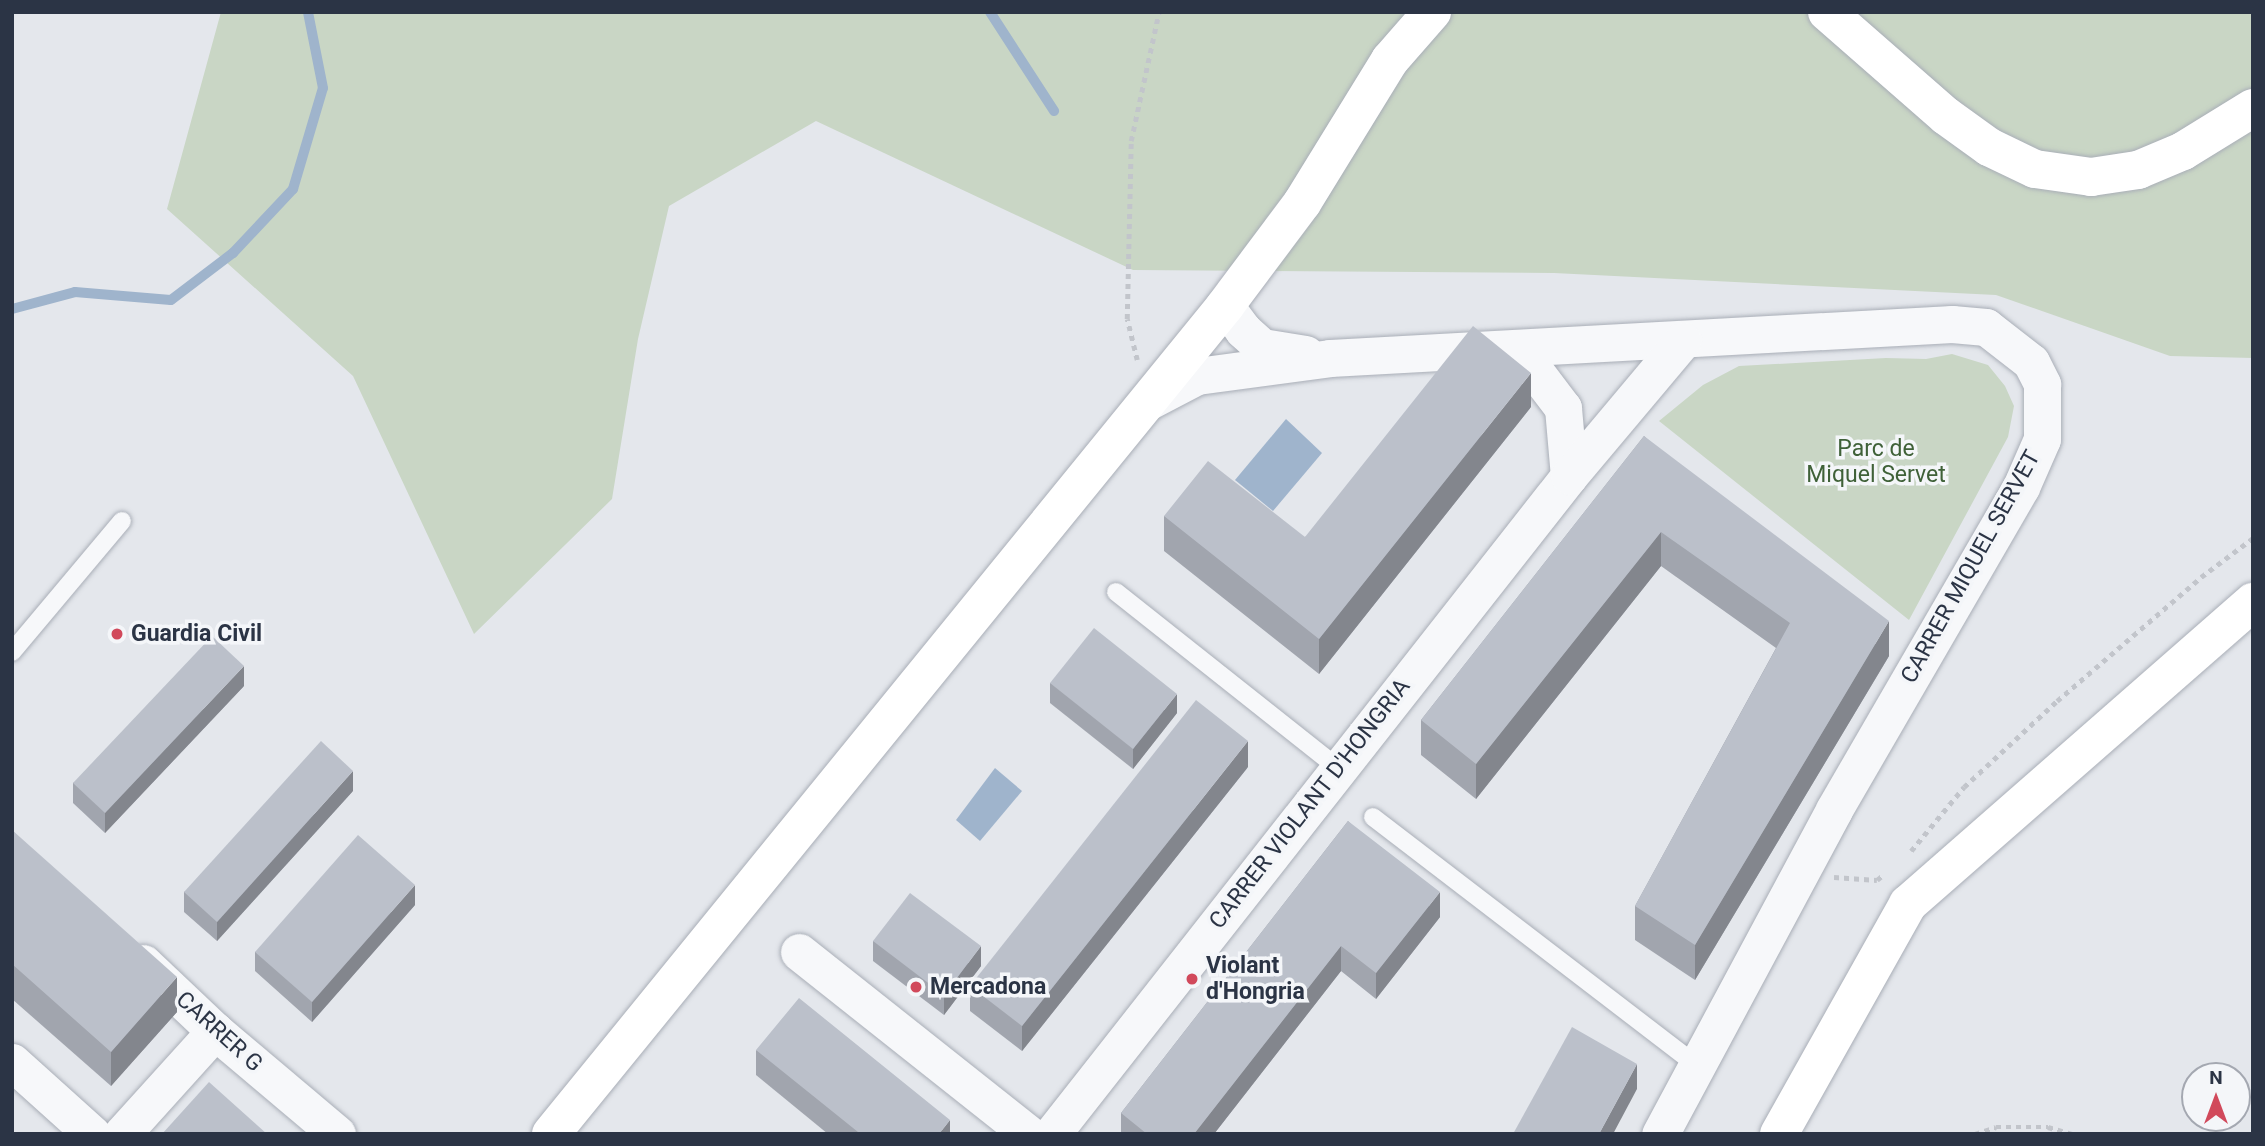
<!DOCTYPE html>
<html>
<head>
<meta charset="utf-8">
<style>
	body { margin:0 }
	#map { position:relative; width:2265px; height:1146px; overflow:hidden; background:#e4e7ec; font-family:Roboto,sans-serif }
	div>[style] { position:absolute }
	.green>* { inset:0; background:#c9d6c5 }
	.water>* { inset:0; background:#9fb4cc }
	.stream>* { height:10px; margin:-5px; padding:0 5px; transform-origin:5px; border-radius:5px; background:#9fb4cc }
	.path>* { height:4.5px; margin-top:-2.25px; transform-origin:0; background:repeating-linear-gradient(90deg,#c2c5cb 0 5px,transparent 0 10px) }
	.roads { filter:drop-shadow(0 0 2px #a9aeb7) drop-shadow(0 0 2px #a9aeb7) }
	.lane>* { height:18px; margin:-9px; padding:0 9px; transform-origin:9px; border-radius:9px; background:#f7f8fa }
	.street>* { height:37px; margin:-18.5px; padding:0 18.5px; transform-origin:18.5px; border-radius:18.5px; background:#f7f8fa }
	.secondary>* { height:38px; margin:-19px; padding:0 19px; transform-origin:19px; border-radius:19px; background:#fff }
	.wall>* { inset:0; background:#a1a5ae }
	.shaded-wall>* { inset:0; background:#83868d }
	.building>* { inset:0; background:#bbc0ca }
	.dots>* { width:19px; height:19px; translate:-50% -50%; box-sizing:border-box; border:4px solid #f4f6f9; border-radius:50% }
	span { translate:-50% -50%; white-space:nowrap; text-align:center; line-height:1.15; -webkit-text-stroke:7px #f4f6f9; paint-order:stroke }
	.park-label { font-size:23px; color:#3f6138 }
	.street-label { font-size:23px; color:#2b3445 }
	.poi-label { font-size:23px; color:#2b3445; font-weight:700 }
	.left { translate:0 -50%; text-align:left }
	.frame { position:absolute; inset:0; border:14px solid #2b3445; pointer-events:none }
	.north { position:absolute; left:2181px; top:1062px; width:70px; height:70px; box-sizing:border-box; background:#f4f6f9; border:2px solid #a4a8b1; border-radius:50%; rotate:0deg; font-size:19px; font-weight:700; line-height:28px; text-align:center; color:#2b3445 }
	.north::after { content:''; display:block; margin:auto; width:24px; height:32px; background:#d1495b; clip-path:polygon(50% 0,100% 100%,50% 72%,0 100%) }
</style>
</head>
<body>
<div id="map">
	<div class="green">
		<div style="clip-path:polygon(221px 12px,2253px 12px,2253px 358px,2170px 356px,1996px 295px,1554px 273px,1133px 270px,816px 121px,669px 206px,638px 339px,612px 499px,474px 634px,353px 376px,167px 209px)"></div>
		<div style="clip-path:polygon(1952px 354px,1988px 365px,2005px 386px,2014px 406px,2008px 437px,1909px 620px,1659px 421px,1703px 385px,1739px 366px,1886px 358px,1926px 359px)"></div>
	</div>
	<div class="water">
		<div style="clip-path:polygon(1286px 419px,1322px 453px,1273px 511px,1235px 480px)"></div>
		<div style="clip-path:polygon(995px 768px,1022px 791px,980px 841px,956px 820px)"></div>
	</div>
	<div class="stream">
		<div style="left:990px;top:12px;width:118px;rotate:57.1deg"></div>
		<div style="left:12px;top:309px;width:65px;rotate:-15.1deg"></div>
		<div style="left:75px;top:292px;width:96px;rotate:4.8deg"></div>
		<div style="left:171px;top:300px;width:78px;rotate:-37.2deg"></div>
		<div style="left:233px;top:253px;width:88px;rotate:-46.8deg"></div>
		<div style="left:293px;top:189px;width:105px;rotate:-73.5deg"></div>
		<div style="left:323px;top:88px;width:77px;rotate:-101.2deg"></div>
	</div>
	<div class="path">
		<div style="left:1137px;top:360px;width:42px;rotate:-103.7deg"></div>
		<div style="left:1127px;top:319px;width:178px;rotate:-88.7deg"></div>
		<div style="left:1131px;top:141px;width:132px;rotate:-77.8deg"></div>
		<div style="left:1911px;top:851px;width:83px;rotate:-50.4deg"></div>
		<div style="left:1964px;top:787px;width:127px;rotate:-42.8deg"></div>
		<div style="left:2057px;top:701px;width:190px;rotate:-40.7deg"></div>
		<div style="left:2201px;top:577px;width:65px;rotate:-36.9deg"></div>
		<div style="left:1834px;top:877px;width:43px;rotate:4deg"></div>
		<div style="left:1877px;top:880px;width:8px;rotate:-40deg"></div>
		<div style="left:1975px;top:1134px;width:22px;rotate:-18deg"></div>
		<div style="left:1996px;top:1127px;width:52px"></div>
		<div style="left:2048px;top:1127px;width:25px;rotate:16deg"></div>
	</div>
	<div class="roads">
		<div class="lane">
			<div style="left:1116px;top:592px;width:283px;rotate:38.4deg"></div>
			<div style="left:12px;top:652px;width:171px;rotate:-50deg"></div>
			<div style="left:1373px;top:817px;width:409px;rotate:37.5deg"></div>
		</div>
		<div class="street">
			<div style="left:1225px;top:306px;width:30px;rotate:53deg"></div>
			<div style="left:1243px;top:330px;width:25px;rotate:42deg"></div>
			<div style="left:1262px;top:347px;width:44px;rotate:9.2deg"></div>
			<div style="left:1519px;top:350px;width:73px;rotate:52.8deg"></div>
			<div style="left:1563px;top:408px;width:68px;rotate:85deg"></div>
			<div style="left:1147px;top:402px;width:56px;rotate:-27.5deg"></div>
			<div style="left:1197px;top:376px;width:134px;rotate:-7.7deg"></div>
			<div style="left:1330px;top:358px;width:623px;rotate:-3.13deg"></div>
			<div style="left:1952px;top:324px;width:34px;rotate:5deg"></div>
			<div style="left:1986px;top:327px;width:57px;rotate:37.9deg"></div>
			<div style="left:2031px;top:362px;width:25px;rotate:63deg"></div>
			<div style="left:2042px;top:384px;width:55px;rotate:90deg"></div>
			<div style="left:2042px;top:439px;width:52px;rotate:113.6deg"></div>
			<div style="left:2021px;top:487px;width:373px;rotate:120.1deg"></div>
			<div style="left:1834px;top:810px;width:368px;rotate:118.2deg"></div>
			<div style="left:799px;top:952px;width:293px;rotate:38.4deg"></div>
			<div style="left:143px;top:963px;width:99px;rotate:43.4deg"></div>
			<div style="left:215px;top:1031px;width:160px;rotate:40.2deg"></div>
			<div style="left:12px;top:1062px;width:108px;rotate:42deg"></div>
			<div style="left:122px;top:1134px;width:139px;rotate:-47.9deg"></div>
			<div style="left:1052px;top:1134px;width:837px;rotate:-51.84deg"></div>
			<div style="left:1569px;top:476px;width:177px;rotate:-50deg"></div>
		</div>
		<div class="secondary">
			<div style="left:1827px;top:12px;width:158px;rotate:41.2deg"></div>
			<div style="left:1946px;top:116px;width:53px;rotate:35.8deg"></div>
			<div style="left:1989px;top:147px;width:51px;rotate:25.6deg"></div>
			<div style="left:2035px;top:169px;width:57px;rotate:8.1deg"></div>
			<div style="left:2091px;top:177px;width:48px;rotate:-8.5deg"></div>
			<div style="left:2138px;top:170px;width:49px;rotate:-22.9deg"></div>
			<div style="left:2183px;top:151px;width:82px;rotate:-31.6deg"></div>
			<div style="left:551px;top:1134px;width:1068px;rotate:-50.85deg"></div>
			<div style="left:1225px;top:306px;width:129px;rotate:-53.2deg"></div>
			<div style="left:1302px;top:203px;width:168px;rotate:-58.4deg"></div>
			<div style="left:1390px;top:60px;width:64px;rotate:-48.8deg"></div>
			<div style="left:1779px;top:1134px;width:264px;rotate:-60.7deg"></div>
			<div style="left:1908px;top:904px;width:459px;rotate:-41.2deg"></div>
		</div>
	</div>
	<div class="wall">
		<div style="clip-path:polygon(1531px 407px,1319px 674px,1164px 551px,1164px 516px,1305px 537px)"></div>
		<div style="clip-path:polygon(1644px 436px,1889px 656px,1695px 980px,1635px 940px,1635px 906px,1776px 648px,1661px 566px,1476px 799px,1421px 755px,1421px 720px)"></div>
		<div style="clip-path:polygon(1050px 683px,1177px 713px,1133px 769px,1050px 703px)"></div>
		<div style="clip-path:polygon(244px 686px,105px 833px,73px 803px,73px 783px)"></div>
		<div style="clip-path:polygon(1248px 767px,1022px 1051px,970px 1011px,970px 986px)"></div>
		<div style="clip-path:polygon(353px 791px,217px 941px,184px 912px,184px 892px)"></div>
		<div style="clip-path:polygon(1348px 821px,1440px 917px,1376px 999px,1341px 971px,1214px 1134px,1121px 1134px,1121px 1113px)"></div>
		<div style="clip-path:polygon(12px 830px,177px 1012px,111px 1086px,12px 999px)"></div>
		<div style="clip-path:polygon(415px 905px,312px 1022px,255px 971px,255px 952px)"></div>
		<div style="clip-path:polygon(873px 941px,981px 966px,944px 1015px,873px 961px)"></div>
		<div style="clip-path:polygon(756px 1050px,950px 1134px,828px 1134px,756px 1075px)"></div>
	</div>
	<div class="shaded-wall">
		<div style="clip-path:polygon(1531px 373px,1531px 407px,1319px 674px,1319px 639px)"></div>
		<div style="clip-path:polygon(1661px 532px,1661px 566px,1476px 799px,1476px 764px)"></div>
		<div style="clip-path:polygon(1889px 621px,1889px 656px,1695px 980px,1695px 945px)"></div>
		<div style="clip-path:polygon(244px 666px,244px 686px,105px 833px,105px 813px)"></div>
		<div style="clip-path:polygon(1177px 694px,1177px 713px,1133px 769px,1133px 749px)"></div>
		<div style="clip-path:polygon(1248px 741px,1248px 767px,1022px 1051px,1022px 1026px)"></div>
		<div style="clip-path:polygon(353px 771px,353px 791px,217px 941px,217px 922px)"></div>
		<div style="clip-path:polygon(415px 885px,415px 905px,312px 1022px,312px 1002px)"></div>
		<div style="clip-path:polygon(1440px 892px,1440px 917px,1376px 999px,1376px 973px)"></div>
		<div style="clip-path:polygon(981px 946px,981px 966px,944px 1015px,944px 995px)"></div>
		<div style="clip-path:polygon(1341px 946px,1341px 971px,1214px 1134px,1194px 1134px)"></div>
		<div style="clip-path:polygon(177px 977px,177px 1012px,111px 1086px,111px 1052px)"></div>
		<div style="clip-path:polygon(1637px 1064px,1637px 1089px,1613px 1134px,1599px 1134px)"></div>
		<div style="clip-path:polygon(950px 1120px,950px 1134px,939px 1134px)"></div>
	</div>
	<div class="building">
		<div style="clip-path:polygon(1473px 326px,1531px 373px,1319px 639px,1164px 516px,1208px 461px,1305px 537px)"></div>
		<div style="clip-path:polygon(1644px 436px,1889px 621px,1695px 945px,1635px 906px,1790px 623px,1661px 532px,1476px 764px,1421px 720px)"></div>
		<div style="clip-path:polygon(1094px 628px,1177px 694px,1133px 749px,1050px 683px)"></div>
		<div style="clip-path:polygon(212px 636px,244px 666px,105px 813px,73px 783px)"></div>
		<div style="clip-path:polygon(1196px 700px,1248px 741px,1022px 1026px,970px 986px)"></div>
		<div style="clip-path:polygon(321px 741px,353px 771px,217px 922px,184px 892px)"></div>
		<div style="clip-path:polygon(1348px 821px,1440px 892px,1376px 973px,1341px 946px,1194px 1134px,1147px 1134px,1121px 1113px)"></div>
		<div style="clip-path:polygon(12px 830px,177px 977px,111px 1052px,12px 964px)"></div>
		<div style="clip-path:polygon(358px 835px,415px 885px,312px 1002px,255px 952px)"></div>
		<div style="clip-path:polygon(910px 893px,981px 946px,944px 995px,873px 941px)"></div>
		<div style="clip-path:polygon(799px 998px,950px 1120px,939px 1134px,856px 1134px,858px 1132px,756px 1050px)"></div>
		<div style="clip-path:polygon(1572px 1027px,1637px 1064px,1599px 1134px,1513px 1134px)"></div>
		<div style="clip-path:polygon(209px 1082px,267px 1134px,162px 1134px)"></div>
	</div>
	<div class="dots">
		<div style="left:117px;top:634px;background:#d1495b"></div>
		<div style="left:1192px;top:979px;background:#d1495b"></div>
		<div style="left:916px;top:987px;background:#d1495b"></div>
	</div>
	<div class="park-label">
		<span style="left:1876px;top:462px">Parc de<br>Miquel Servet</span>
	</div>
	<div class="street-label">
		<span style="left:1971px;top:567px;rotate:-61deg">CARRER MIQUEL SERVET</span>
		<span style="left:1310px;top:804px;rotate:-52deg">CARRER VIOLANT D'HONGRIA</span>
		<span style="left:219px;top:1032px;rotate:42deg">CARRER G</span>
	</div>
	<div class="poi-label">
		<span class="left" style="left:131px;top:634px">Guardia Civil</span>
		<span class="left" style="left:1206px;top:979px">Violant<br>d'Hongria</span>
		<span class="left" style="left:930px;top:987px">Mercadona</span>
	</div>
	<div class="frame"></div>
	<div class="north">N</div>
</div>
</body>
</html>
